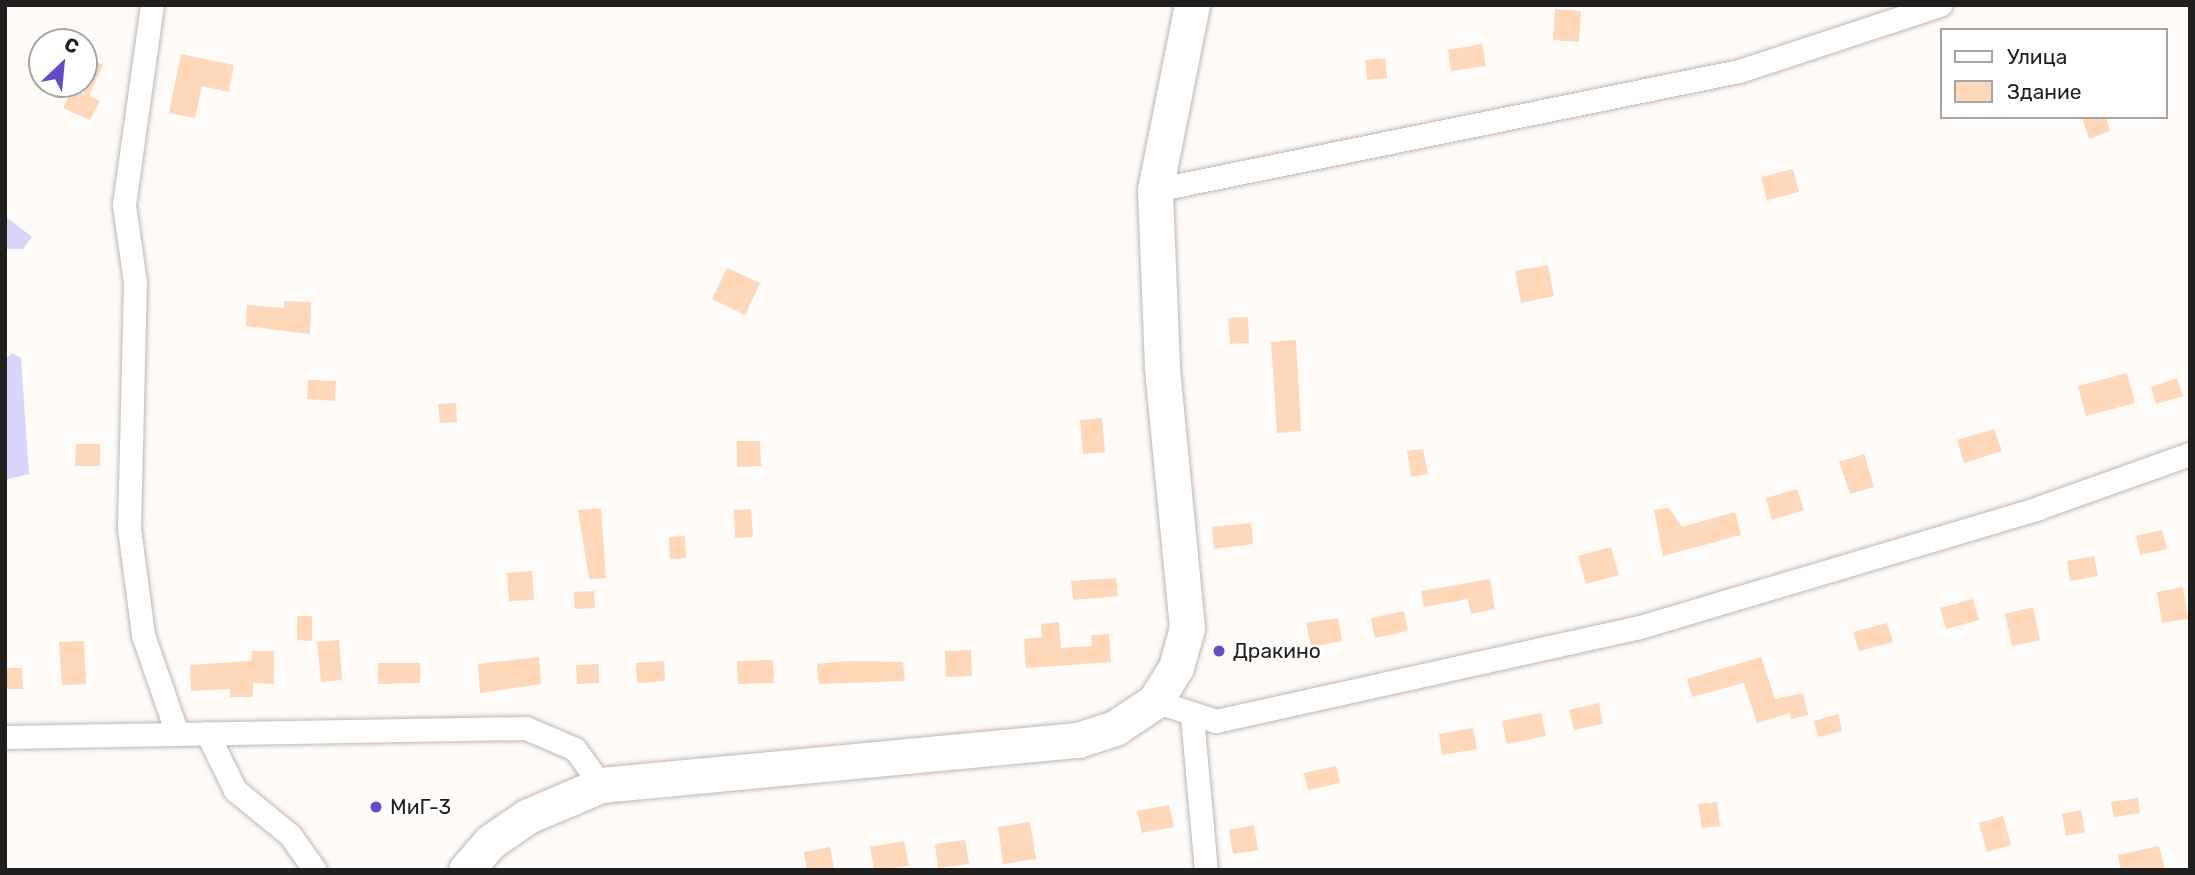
<!DOCTYPE html>
<html>
<head>
<meta charset="utf-8">
<style>
	body { margin:0 }
	#map { position:relative; width:2195px; height:875px; overflow:hidden; background:#fffbf8; font-family:Rubik,sans-serif }
	div>[style] { position:absolute }
	.green>* { inset:0; background:#d8d5fc }
	.building>* { inset:0; background:#fed8b9 }
	.roads { filter:drop-shadow(0 0 2px #bdb7b2) drop-shadow(0 0 2px #bdb7b2) }
	.street>* { height:23px; margin:-11.5px; padding:0 11.5px; transform-origin:11.5px; border-radius:11.5px; background:#fff }
	.primary>* { height:35px; margin:-17.5px; padding:0 17.5px; transform-origin:17.5px; border-radius:17.5px; background:#fff }
	.dots>* { width:19px; height:19px; translate:-50% -50%; box-sizing:border-box; border:4px solid #fff; border-radius:50% }
	span { translate:-50% -50%; white-space:nowrap; text-align:center; line-height:1.15; -webkit-text-stroke:5px #fff; paint-order:stroke }
	.poi-label { font-size:21px; color:#211f1d }
	.left { translate:0 -50%; text-align:left }
	.frame { position:absolute; inset:0; border:7px solid #211f1d; pointer-events:none }
	.legend { position:absolute; left:1940px; top:28px; width:228px; height:91px; box-sizing:border-box; background:#fff; border:2px solid #a6a5a5; margin:0; padding:9px 12px; list-style:none; font-size:21px; color:#211f1d }
	.legend li { display:flex; align-items:center; gap:14px; height:35px }
	.legend b { width:35px; border:2px solid #a6a5a5 }
	.north { position:absolute; left:28px; top:28px; width:70px; height:70px; box-sizing:border-box; background:#fff; border:2px solid #a6a5a5; border-radius:50%; rotate:26deg; font-size:19px; font-weight:700; line-height:28px; text-align:center; color:#211f1d }
	.north::after { content:''; display:block; margin:auto; width:24px; height:32px; background:#674bc4; clip-path:polygon(50% 0,100% 100%,50% 72%,0 100%) }
</style>
</head>
<body>
<div id="map">
	<div class="green">
		<div style="clip-path:polygon(5px 216px,32px 237px,23px 249px,5px 249px)"></div>
		<div style="clip-path:polygon(12px 353px,21px 358px,29px 474px,5px 480px,5px 360px)"></div>
	</div>
	<div class="building">
		<div style="clip-path:polygon(1555px 9px,1581px 11px,1579px 42px,1553px 40px)"></div>
		<div style="clip-path:polygon(1482px 44px,1486px 66px,1451px 71px,1448px 50px)"></div>
		<div style="clip-path:polygon(181px 54px,234px 65px,229px 92px,202px 86px,195px 118px,169px 113px)"></div>
		<div style="clip-path:polygon(84px 56px,103px 65px,89px 96px,100px 101px,90px 120px,63px 108px,72px 88px,84px 94px)"></div>
		<div style="clip-path:polygon(1385px 58px,1387px 78px,1367px 80px,1365px 60px)"></div>
		<div style="clip-path:polygon(2082px 117px,2106px 117px,2110px 131px,2089px 139px)"></div>
		<div style="clip-path:polygon(1793px 169px,1799px 192px,1767px 200px,1761px 177px)"></div>
		<div style="clip-path:polygon(1548px 265px,1554px 296px,1521px 303px,1515px 271px)"></div>
		<div style="clip-path:polygon(727px 268px,760px 283px,745px 315px,712px 299px)"></div>
		<div style="clip-path:polygon(284px 301px,311px 302px,310px 334px,246px 326px,247px 305px,284px 308px)"></div>
		<div style="clip-path:polygon(1248px 317px,1249px 343px,1230px 344px,1228px 318px)"></div>
		<div style="clip-path:polygon(1296px 340px,1301px 431px,1277px 433px,1271px 342px)"></div>
		<div style="clip-path:polygon(2127px 373px,2135px 403px,2086px 416px,2078px 386px)"></div>
		<div style="clip-path:polygon(2177px 378px,2183px 396px,2156px 404px,2151px 387px)"></div>
		<div style="clip-path:polygon(308px 380px,336px 381px,335px 401px,307px 399px)"></div>
		<div style="clip-path:polygon(456px 403px,457px 422px,440px 423px,438px 404px)"></div>
		<div style="clip-path:polygon(1102px 418px,1105px 452px,1083px 454px,1080px 420px)"></div>
		<div style="clip-path:polygon(1994px 429px,2002px 451px,1964px 463px,1957px 440px)"></div>
		<div style="clip-path:polygon(737px 441px,760px 441px,761px 466px,737px 467px)"></div>
		<div style="clip-path:polygon(76px 444px,100px 444px,100px 466px,75px 466px)"></div>
		<div style="clip-path:polygon(1423px 449px,1428px 474px,1411px 477px,1407px 451px)"></div>
		<div style="clip-path:polygon(1864px 454px,1874px 487px,1850px 494px,1839px 462px)"></div>
		<div style="clip-path:polygon(1797px 489px,1804px 510px,1772px 520px,1766px 498px)"></div>
		<div style="clip-path:polygon(601px 508px,606px 578px,589px 579px,578px 510px)"></div>
		<div style="clip-path:polygon(1669px 508px,1682px 527px,1735px 512px,1741px 535px,1663px 556px,1654px 510px)"></div>
		<div style="clip-path:polygon(751px 509px,753px 537px,735px 538px,734px 510px)"></div>
		<div style="clip-path:polygon(1251px 523px,1253px 544px,1214px 549px,1212px 527px)"></div>
		<div style="clip-path:polygon(2162px 530px,2167px 549px,2140px 555px,2136px 536px)"></div>
		<div style="clip-path:polygon(685px 536px,686px 558px,670px 559px,669px 537px)"></div>
		<div style="clip-path:polygon(1611px 547px,1619px 575px,1586px 584px,1578px 556px)"></div>
		<div style="clip-path:polygon(2094px 556px,2098px 576px,2070px 581px,2067px 561px)"></div>
		<div style="clip-path:polygon(532px 571px,534px 600px,509px 601px,507px 573px)"></div>
		<div style="clip-path:polygon(1116px 578px,1118px 596px,1073px 600px,1071px 581px)"></div>
		<div style="clip-path:polygon(1490px 579px,1495px 609px,1471px 614px,1468px 599px,1424px 607px,1421px 591px)"></div>
		<div style="clip-path:polygon(2183px 587px,2188px 619px,2162px 623px,2157px 592px)"></div>
		<div style="clip-path:polygon(594px 591px,595px 608px,575px 609px,574px 592px)"></div>
		<div style="clip-path:polygon(1973px 599px,1979px 620px,1946px 629px,1940px 608px)"></div>
		<div style="clip-path:polygon(2033px 607px,2040px 640px,2012px 646px,2005px 614px)"></div>
		<div style="clip-path:polygon(1404px 611px,1408px 631px,1375px 638px,1371px 618px)"></div>
		<div style="clip-path:polygon(297px 616px,312px 616px,312px 641px,297px 640px)"></div>
		<div style="clip-path:polygon(1338px 618px,1342px 641px,1311px 647px,1306px 623px)"></div>
		<div style="clip-path:polygon(1059px 622px,1061px 648px,1092px 646px,1091px 635px,1109px 634px,1111px 662px,1026px 668px,1024px 639px,1042px 637px,1041px 624px)"></div>
		<div style="clip-path:polygon(1887px 623px,1893px 642px,1859px 651px,1853px 632px)"></div>
		<div style="clip-path:polygon(339px 640px,342px 680px,321px 682px,317px 642px)"></div>
		<div style="clip-path:polygon(84px 641px,86px 684px,62px 685px,59px 642px)"></div>
		<div style="clip-path:polygon(971px 650px,972px 676px,946px 677px,945px 651px)"></div>
		<div style="clip-path:polygon(252px 651px,274px 651px,274px 684px,253px 683px,253px 697px,230px 697px,230px 689px,191px 691px,190px 665px,251px 661px)"></div>
		<div style="clip-path:polygon(539px 657px,541px 684px,480px 693px,478px 664px)"></div>
		<div style="clip-path:polygon(1761px 657px,1775px 699px,1803px 693px,1808px 715px,1791px 719px,1790px 713px,1757px 723px,1744px 683px,1692px 697px,1687px 679px)"></div>
		<div style="clip-path:polygon(773px 660px,774px 683px,738px 684px,737px 661px)"></div>
		<div style="clip-path:polygon(664px 661px,665px 681px,637px 683px,636px 663px)"></div>
		<div style="clip-path:polygon(850px 661px,903px 662px,905px 681px,819px 684px,817px 664px)"></div>
		<div style="clip-path:polygon(378px 663px,420px 663px,420px 683px,378px 684px)"></div>
		<div style="clip-path:polygon(599px 664px,599px 683px,577px 684px,576px 665px)"></div>
		<div style="clip-path:polygon(5px 668px,22px 668px,23px 689px,5px 689px)"></div>
		<div style="clip-path:polygon(1599px 703px,1603px 724px,1574px 730px,1569px 710px)"></div>
		<div style="clip-path:polygon(1541px 713px,1546px 736px,1507px 744px,1502px 721px)"></div>
		<div style="clip-path:polygon(1838px 714px,1842px 731px,1818px 737px,1814px 721px)"></div>
		<div style="clip-path:polygon(1473px 728px,1477px 749px,1442px 755px,1439px 734px)"></div>
		<div style="clip-path:polygon(1336px 766px,1340px 783px,1308px 790px,1304px 773px)"></div>
		<div style="clip-path:polygon(2138px 798px,2140px 813px,2114px 817px,2111px 802px)"></div>
		<div style="clip-path:polygon(1717px 802px,1720px 826px,1702px 828px,1698px 804px)"></div>
		<div style="clip-path:polygon(1169px 805px,1174px 827px,1142px 833px,1137px 811px)"></div>
		<div style="clip-path:polygon(2081px 810px,2085px 832px,2066px 836px,2062px 814px)"></div>
		<div style="clip-path:polygon(2003px 816px,2011px 845px,1987px 852px,1979px 823px)"></div>
		<div style="clip-path:polygon(1030px 822px,1036px 859px,1003px 864px,998px 827px)"></div>
		<div style="clip-path:polygon(1254px 825px,1258px 850px,1233px 854px,1229px 830px)"></div>
		<div style="clip-path:polygon(965px 840px,969px 864px,938px 868px,935px 844px)"></div>
		<div style="clip-path:polygon(904px 841px,909px 866px,874px 870px,870px 847px)"></div>
		<div style="clip-path:polygon(2159px 846px,2165px 870px,2121px 870px,2118px 855px)"></div>
		<div style="clip-path:polygon(830px 847px,834px 870px,807px 870px,804px 852px)"></div>
	</div>
	<div class="roads">
		<div class="street">
			<div style="left:152px;top:5px;width:202px;rotate:98deg"></div>
			<div style="left:124px;top:205px;width:78px;rotate:81.9deg"></div>
			<div style="left:135px;top:282px;width:246px;rotate:91.4deg"></div>
			<div style="left:129px;top:528px;width:108px;rotate:82.5deg"></div>
			<div style="left:143px;top:635px;width:104px;rotate:70.9deg"></div>
			<div style="left:1155px;top:190px;width:596px;rotate:-11.52deg"></div>
			<div style="left:1739px;top:71px;width:212px;rotate:-18.2deg"></div>
			<div style="left:1155px;top:701px;width:64px;rotate:18.2deg"></div>
			<div style="left:1216px;top:721px;width:434px;rotate:-12.5deg"></div>
			<div style="left:1640px;top:627px;width:415px;rotate:-16.6deg"></div>
			<div style="left:2038px;top:508px;width:161px;rotate:-19.6deg"></div>
			<div style="left:1192px;top:717px;width:154px;rotate:84.8deg"></div>
			<div style="left:207px;top:733px;width:64px;rotate:63.8deg"></div>
			<div style="left:235px;top:790px;width:71px;rotate:39.3deg"></div>
			<div style="left:290px;top:835px;width:43px;rotate:54.5deg"></div>
			<div style="left:5px;top:737px;width:521px;rotate:-0.99deg"></div>
			<div style="left:526px;top:728px;width:53px;rotate:23.2deg"></div>
			<div style="left:575px;top:749px;width:44px;rotate:54.2deg"></div>
		</div>
		<div class="primary">
			<div style="left:466px;top:870px;width:37px;rotate:-49deg"></div>
			<div style="left:490px;top:842px;width:46px;rotate:-34.4deg"></div>
			<div style="left:528px;top:816px;width:79px;rotate:-23deg"></div>
			<div style="left:601px;top:785px;width:479px;rotate:-5.4deg"></div>
			<div style="left:1078px;top:740px;width:39px;rotate:-18deg"></div>
			<div style="left:1115px;top:728px;width:48px;rotate:-34deg"></div>
			<div style="left:1155px;top:701px;width:40px;rotate:-58deg"></div>
			<div style="left:1176px;top:667px;width:41px;rotate:-74.2deg"></div>
			<div style="left:1187px;top:628px;width:263px;rotate:-95.5deg"></div>
			<div style="left:1162px;top:366px;width:176px;rotate:-92.3deg"></div>
			<div style="left:1155px;top:190px;width:189px;rotate:-78.7deg"></div>
		</div>
	</div>
	<div class="dots">
		<div style="left:1219px;top:651px;background:#674bc4"></div>
		<div style="left:376px;top:807px;background:#674bc4"></div>
	</div>
	<div class="poi-label">
		<span class="left" style="left:1233px;top:651px">Дракино</span>
		<span class="left" style="left:390px;top:807px">МиГ-3</span>
	</div>
	<div class="frame"></div>
	<ul class="legend">
	<li><b style="height:9px;background:#fff"></b>Улица</li>
	<li><b style="height:19px;background:#fed8b9"></b>Здание</li>
	</ul>
	<div class="north">С</div>
</div>
</body>
</html>
